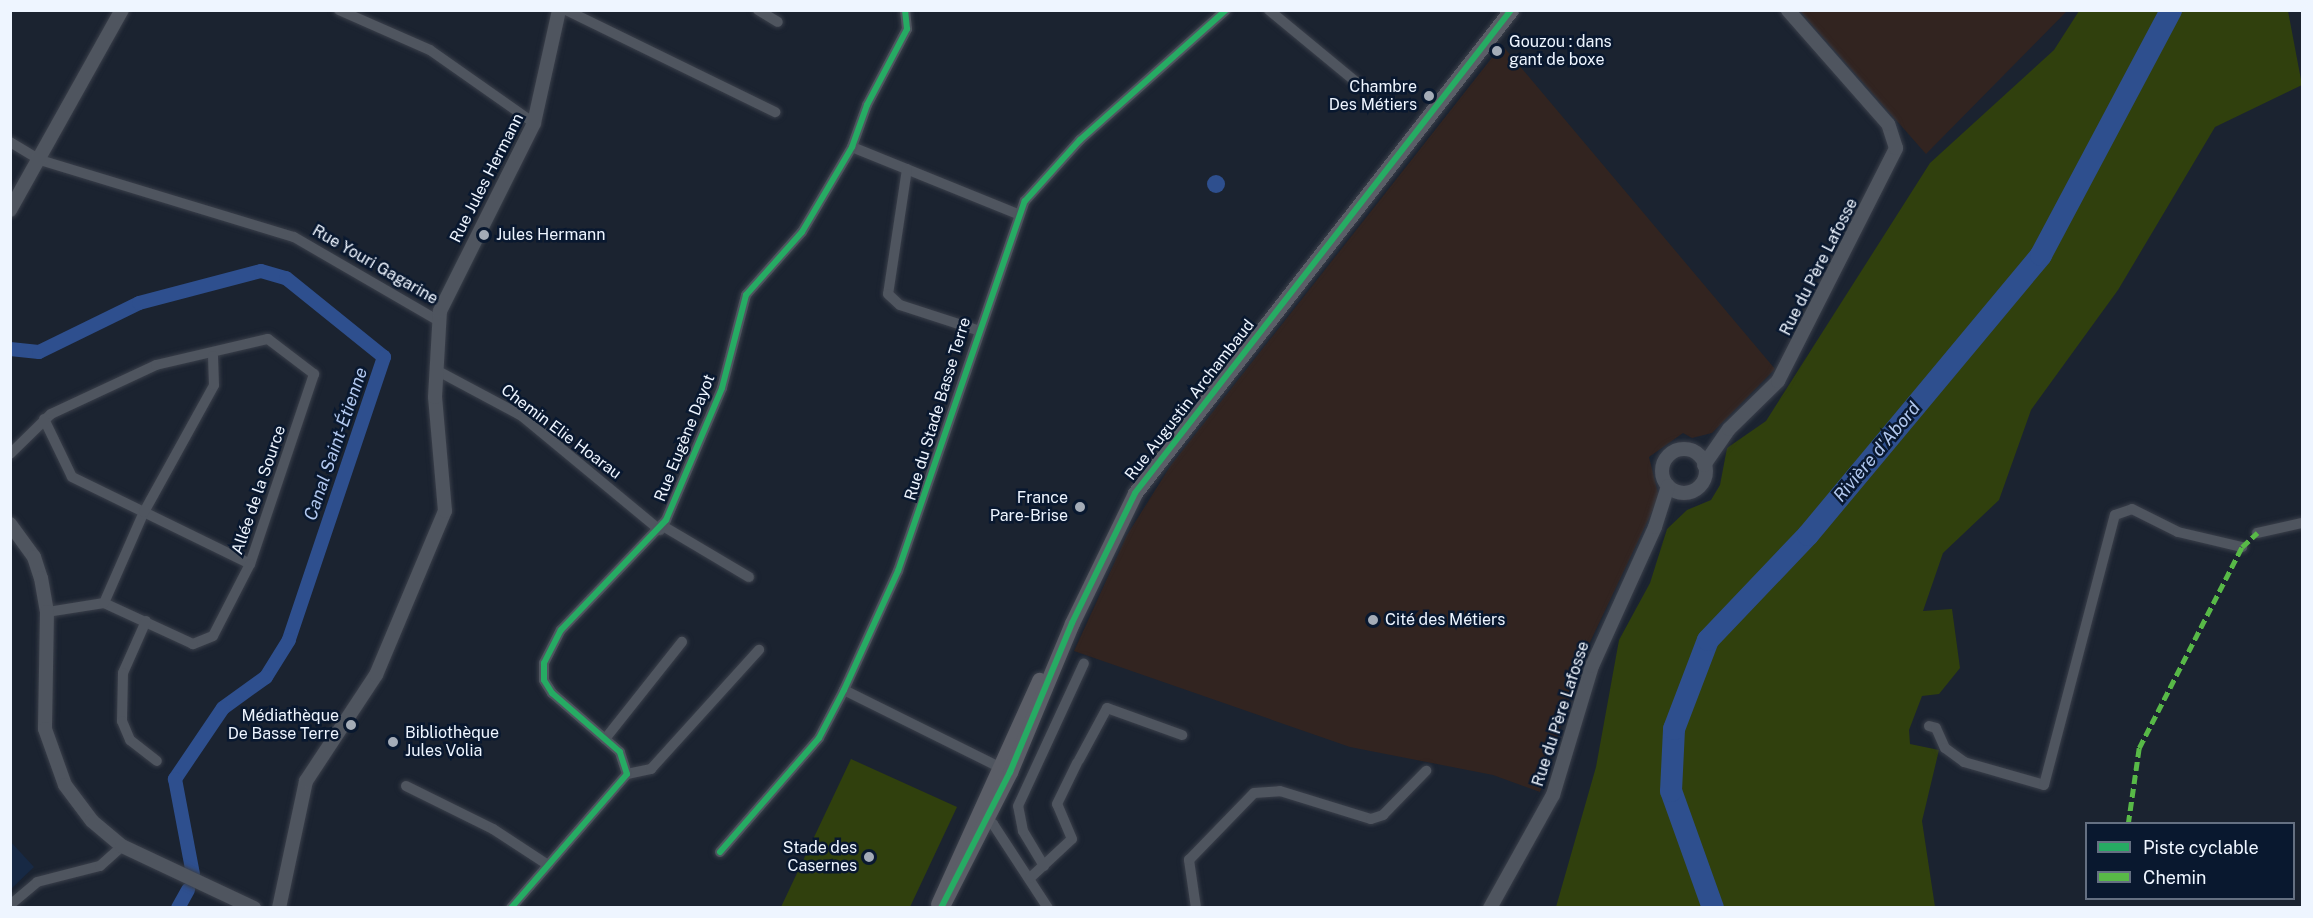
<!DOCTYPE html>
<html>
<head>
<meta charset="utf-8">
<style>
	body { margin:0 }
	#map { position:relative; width:2313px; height:918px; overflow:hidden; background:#1b2330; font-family:"Public Sans",sans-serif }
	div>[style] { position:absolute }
	.commercial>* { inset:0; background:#322420 }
	.built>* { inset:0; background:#172944 }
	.green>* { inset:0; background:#30400d }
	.water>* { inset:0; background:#2e4f8e }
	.round { border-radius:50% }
	.canal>* { height:14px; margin:-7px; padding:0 7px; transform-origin:7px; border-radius:7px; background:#2e4f8e }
	.river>* { height:22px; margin:-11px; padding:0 11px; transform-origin:11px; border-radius:11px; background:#2e4f8e }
	.roads { filter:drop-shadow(0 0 2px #3a3f4a) drop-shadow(0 0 2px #3a3f4a) }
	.minor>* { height:10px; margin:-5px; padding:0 5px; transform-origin:5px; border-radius:5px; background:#4f555f }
	.tertiary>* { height:14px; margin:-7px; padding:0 7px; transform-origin:7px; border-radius:7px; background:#4f555f }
	.tertiary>.ring { margin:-7px; padding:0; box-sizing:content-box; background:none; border:14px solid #4f555f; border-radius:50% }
	.secondary>* { height:15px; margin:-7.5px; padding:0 7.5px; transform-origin:7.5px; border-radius:7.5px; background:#5b5e67 }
	.quiet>* { height:4.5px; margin-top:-2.25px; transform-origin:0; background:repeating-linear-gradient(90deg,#58b947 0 9px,transparent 0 13.5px) }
	.cycleway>* { height:6px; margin:-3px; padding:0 3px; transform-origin:3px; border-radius:3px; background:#26ab63 }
	.dots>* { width:16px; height:16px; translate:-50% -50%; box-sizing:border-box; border:3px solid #09182f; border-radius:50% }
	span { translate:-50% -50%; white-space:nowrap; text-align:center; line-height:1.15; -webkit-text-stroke:5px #09182f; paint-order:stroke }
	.poi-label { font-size:16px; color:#eef5ff }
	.left { translate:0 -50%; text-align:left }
	.right { translate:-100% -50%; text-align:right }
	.street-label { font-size:16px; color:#eef5ff }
	.water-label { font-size:18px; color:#b2c8ef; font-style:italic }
	.frame { position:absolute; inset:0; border:12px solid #eef5ff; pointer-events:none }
	.legend { position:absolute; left:2085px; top:822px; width:210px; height:78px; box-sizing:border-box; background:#09182f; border:2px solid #657082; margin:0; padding:8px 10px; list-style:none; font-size:18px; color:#eef5ff }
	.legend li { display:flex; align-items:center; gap:12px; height:30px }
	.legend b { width:30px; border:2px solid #657082 }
</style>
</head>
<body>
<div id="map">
	<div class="commercial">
		<div style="clip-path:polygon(1800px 11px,2067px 11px,1926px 154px)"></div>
		<div style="clip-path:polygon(1502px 45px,1775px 369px,1712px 433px,1692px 438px,1683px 433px,1649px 457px,1659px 497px,1582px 659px,1540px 792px,1493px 775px,1350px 747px,1074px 651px,1127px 535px,1171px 465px)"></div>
	</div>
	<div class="built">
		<div style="clip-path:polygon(10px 841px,34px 867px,11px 889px,10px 889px)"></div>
	</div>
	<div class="green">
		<div style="clip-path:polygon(2079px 11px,2288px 11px,2302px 85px,2215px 127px,2118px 290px,2031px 410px,1999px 500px,1943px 553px,1923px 611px,1952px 609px,1960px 668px,1939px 694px,1922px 696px,1909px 730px,1910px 744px,1939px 750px,1922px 821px,1935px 907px,1556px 907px,1596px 767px,1619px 640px,1650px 583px,1667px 529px,1687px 510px,1711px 500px,1720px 485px,1727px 448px,1766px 421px,1930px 163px,2054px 50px)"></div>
		<div style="clip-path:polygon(851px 759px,957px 807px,910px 907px,781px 907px)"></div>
	</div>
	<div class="water">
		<div class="round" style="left:1207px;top:175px;width:18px;height:18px"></div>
	</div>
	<div class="canal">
		<div style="left:10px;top:349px;width:29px;rotate:6deg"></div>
		<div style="left:39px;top:352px;width:111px;rotate:-26.1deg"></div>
		<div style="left:139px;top:303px;width:126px;rotate:-14.7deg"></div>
		<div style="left:261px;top:271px;width:26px;rotate:16deg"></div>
		<div style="left:286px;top:278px;width:126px;rotate:38.9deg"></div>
		<div style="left:384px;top:357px;width:299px;rotate:108.6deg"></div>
		<div style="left:289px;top:640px;width:44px;rotate:121.9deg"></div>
		<div style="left:266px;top:677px;width:53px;rotate:144.2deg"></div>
		<div style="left:223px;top:708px;width:86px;rotate:124.1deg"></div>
		<div style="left:175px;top:779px;width:97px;rotate:79.3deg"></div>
		<div style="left:178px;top:908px;width:21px;rotate:-61deg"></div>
	</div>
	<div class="river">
		<div style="left:1713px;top:908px;width:124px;rotate:-109.7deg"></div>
		<div style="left:1671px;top:791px;width:62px;rotate:-87.2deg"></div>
		<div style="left:1674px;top:729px;width:95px;rotate:-69.1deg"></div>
		<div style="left:1708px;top:640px;width:145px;rotate:-46.4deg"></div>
		<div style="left:1808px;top:535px;width:364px;rotate:-50.2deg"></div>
		<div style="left:2041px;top:255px;width:277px;rotate:-62deg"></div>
	</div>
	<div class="roads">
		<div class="minor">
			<div style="left:339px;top:10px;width:99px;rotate:23.7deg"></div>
			<div style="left:430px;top:50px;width:127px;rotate:35.1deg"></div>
			<div style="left:566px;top:10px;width:233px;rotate:26deg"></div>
			<div style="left:758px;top:10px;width:23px;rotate:31deg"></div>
			<div style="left:1269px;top:10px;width:113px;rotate:39.6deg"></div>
			<div style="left:10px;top:142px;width:35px;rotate:31deg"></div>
			<div style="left:40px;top:160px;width:265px;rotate:16.9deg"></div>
			<div style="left:294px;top:237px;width:168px;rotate:30.1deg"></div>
			<div style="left:852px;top:147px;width:179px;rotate:22deg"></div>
			<div style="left:907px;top:169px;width:126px;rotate:98.6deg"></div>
			<div style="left:888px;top:294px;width:16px;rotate:43deg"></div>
			<div style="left:900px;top:305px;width:81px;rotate:18deg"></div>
			<div style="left:436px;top:370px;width:98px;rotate:28.1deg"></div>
			<div style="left:522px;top:416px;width:179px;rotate:39.6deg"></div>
			<div style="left:44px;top:419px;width:64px;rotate:64.2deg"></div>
			<div style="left:72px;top:477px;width:198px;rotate:26deg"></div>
			<div style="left:10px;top:454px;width:57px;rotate:-44.3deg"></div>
			<div style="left:51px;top:414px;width:116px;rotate:-25deg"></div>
			<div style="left:156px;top:365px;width:115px;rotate:-13.1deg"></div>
			<div style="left:268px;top:339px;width:58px;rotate:37.3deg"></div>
			<div style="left:314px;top:374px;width:200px;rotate:108.6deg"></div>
			<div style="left:250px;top:564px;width:81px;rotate:117.2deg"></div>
			<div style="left:213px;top:636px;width:22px;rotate:158deg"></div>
			<div style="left:193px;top:644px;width:98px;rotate:-155.3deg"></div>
			<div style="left:104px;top:603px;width:58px;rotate:171deg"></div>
			<div style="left:663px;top:526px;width:100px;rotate:30.7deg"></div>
			<div style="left:2257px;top:533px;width:46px;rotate:-12.5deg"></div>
			<div style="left:104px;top:603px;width:99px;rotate:-66.3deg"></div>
			<div style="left:144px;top:512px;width:145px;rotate:-61.1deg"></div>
			<div style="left:214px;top:385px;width:29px;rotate:-92deg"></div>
			<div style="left:146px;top:621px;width:57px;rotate:113.9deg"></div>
			<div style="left:123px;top:673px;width:48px;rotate:91.2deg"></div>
			<div style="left:122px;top:721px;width:21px;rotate:67deg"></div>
			<div style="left:130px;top:740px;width:34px;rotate:38deg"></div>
			<div style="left:844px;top:690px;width:180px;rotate:26.4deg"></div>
			<div style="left:1929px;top:726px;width:7px;rotate:16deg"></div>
			<div style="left:1936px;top:728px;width:22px;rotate:66deg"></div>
			<div style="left:1945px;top:748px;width:24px;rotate:36deg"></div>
			<div style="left:1964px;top:762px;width:83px;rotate:16deg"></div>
			<div style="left:2044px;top:785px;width:279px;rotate:-75.3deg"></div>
			<div style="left:2115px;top:515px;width:18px;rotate:-19deg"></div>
			<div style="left:2132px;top:509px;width:51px;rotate:26.6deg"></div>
			<div style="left:2178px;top:532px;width:66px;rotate:13.2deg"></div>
			<div style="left:605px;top:739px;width:124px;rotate:-51.6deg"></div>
			<div style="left:1079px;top:760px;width:59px;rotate:-61.7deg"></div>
			<div style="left:1107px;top:708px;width:80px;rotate:19.8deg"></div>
			<div style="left:627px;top:774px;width:25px;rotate:-12deg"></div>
			<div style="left:651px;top:769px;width:161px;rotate:-47.8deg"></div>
			<div style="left:406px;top:786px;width:97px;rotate:26.3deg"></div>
			<div style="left:493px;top:829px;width:66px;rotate:33.2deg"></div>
			<div style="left:982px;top:816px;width:14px;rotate:36deg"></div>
			<div style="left:993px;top:824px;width:100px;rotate:56.8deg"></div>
			<div style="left:720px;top:852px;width:151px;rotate:-49deg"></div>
			<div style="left:819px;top:738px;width:54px;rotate:-62.5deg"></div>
			<div style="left:844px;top:690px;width:131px;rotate:-65.6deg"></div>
			<div style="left:898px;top:571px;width:391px;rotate:-71.1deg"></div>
			<div style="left:1025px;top:201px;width:82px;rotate:-48deg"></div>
			<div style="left:1080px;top:140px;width:195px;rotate:-41.7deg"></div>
			<div style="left:1044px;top:866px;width:41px;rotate:-121deg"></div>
			<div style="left:1023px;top:831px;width:25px;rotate:-101deg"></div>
			<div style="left:1018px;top:806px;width:157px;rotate:-65.2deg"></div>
			<div style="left:1030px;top:878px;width:57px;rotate:-42.9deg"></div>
			<div style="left:1072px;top:839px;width:38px;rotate:-113deg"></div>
			<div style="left:1057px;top:804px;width:46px;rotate:-64deg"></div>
			<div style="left:10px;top:905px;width:35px;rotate:-40deg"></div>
			<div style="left:37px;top:882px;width:65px;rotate:-14.3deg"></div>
			<div style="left:100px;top:866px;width:30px;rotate:-42deg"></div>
			<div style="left:511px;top:908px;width:177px;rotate:-49.1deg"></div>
			<div style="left:627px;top:774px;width:23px;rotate:-108deg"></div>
			<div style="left:620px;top:752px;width:90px;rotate:-139.1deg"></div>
			<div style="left:552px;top:693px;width:15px;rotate:-122deg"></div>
			<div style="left:544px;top:680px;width:17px;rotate:-90deg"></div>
			<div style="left:544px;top:663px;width:37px;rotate:-63deg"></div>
			<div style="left:561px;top:630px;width:152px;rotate:-46.3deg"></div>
			<div style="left:666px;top:520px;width:143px;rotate:-67deg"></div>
			<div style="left:722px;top:388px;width:96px;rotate:-75.5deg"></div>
			<div style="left:746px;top:295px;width:84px;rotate:-48.4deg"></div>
			<div style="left:802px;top:232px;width:99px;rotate:-59.5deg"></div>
			<div style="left:852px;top:147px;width:45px;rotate:-70.3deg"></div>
			<div style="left:867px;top:105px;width:86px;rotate:-62.2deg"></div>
			<div style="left:907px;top:29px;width:19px;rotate:-96deg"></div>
			<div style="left:1196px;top:908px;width:49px;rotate:-98.3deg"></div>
			<div style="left:1189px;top:860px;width:93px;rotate:-45.9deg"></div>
			<div style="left:1254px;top:793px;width:26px;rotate:-4deg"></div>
			<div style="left:1280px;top:791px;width:95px;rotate:17.1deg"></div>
			<div style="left:1371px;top:819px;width:13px;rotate:-18deg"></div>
			<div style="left:1383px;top:815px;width:62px;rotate:-45.7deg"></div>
		</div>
		<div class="tertiary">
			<div style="left:10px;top:210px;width:229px;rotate:-60.8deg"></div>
			<div class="ring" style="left:1662px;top:449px;width:30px;height:30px"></div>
			<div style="left:1704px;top:465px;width:44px;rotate:-55.2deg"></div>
			<div style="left:1729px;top:429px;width:69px;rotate:-44.4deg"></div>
			<div style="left:1778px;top:381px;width:261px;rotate:-63.1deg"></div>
			<div style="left:1896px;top:148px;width:25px;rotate:-108deg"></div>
			<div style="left:1888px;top:124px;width:152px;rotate:-131.3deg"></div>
			<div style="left:10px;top:524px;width:41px;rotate:54deg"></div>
			<div style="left:34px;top:557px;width:22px;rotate:72deg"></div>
			<div style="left:41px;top:578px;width:35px;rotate:80deg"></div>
			<div style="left:47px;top:612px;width:117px;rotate:91deg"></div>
			<div style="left:45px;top:729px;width:59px;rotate:70.3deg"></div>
			<div style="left:65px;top:785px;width:45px;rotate:53.1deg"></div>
			<div style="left:92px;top:821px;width:39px;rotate:40deg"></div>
			<div style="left:122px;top:846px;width:146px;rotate:25.2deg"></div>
			<div style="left:279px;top:908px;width:130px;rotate:-78deg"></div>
			<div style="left:306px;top:781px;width:127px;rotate:-56.6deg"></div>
			<div style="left:376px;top:675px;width:178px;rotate:-67.2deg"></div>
			<div style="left:445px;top:511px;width:114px;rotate:-95deg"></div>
			<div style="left:435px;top:397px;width:86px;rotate:-86.7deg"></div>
			<div style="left:440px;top:311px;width:210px;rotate:-63.4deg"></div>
			<div style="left:534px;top:123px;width:116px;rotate:-77.5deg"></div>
			<div style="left:1490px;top:908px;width:129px;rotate:-60.9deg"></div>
			<div style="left:1553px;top:795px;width:135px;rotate:-73.2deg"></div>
			<div style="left:1592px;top:666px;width:153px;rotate:-65.6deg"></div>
			<div style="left:1655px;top:527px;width:43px;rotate:-72.4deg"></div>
		</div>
		<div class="secondary">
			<div style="left:938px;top:904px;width:246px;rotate:-65.7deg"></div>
			<div style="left:941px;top:908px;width:153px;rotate:-63.1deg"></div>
			<div style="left:1010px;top:772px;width:161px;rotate:-67.4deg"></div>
			<div style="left:1072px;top:623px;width:144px;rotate:-64.1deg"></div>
			<div style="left:1135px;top:493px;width:612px;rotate:-52.1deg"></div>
		</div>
	</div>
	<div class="quiet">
		<div style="left:2128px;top:824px;width:77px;rotate:-81.8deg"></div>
		<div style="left:2139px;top:748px;width:226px;rotate:-62.9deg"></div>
		<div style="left:2242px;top:547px;width:21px;rotate:-43deg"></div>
	</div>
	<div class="cycleway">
		<div style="left:720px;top:852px;width:151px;rotate:-49deg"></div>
		<div style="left:819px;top:738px;width:54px;rotate:-62.5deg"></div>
		<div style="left:844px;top:690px;width:131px;rotate:-65.6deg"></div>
		<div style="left:898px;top:571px;width:391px;rotate:-71.1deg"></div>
		<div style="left:1025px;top:201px;width:82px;rotate:-48deg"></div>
		<div style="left:1080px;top:140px;width:195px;rotate:-41.7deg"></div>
		<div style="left:511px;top:908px;width:177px;rotate:-49.1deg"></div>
		<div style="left:627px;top:774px;width:23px;rotate:-108deg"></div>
		<div style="left:620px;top:752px;width:90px;rotate:-139.1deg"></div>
		<div style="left:552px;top:693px;width:15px;rotate:-122deg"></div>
		<div style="left:544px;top:680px;width:17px;rotate:-90deg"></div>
		<div style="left:544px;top:663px;width:37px;rotate:-63deg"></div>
		<div style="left:561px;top:630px;width:152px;rotate:-46.3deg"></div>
		<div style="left:666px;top:520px;width:143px;rotate:-67deg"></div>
		<div style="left:722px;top:388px;width:96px;rotate:-75.5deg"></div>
		<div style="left:746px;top:295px;width:84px;rotate:-48.4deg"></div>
		<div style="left:802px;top:232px;width:99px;rotate:-59.5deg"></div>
		<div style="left:852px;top:147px;width:45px;rotate:-70.3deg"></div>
		<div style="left:867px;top:105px;width:86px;rotate:-62.2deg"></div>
		<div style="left:907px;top:29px;width:19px;rotate:-96deg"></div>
		<div style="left:941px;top:908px;width:153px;rotate:-63.1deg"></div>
		<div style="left:1010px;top:772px;width:161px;rotate:-67.4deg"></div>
		<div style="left:1072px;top:623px;width:144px;rotate:-64.1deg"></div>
		<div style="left:1135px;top:493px;width:612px;rotate:-52.1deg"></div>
	</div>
	<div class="dots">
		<div style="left:1497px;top:51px;background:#a4acb7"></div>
		<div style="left:1429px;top:96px;background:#a4acb7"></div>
		<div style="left:484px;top:235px;background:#a4acb7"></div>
		<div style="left:1080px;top:507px;background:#a4acb7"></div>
		<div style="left:1373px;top:620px;background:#a4acb7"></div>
		<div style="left:351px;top:725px;background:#a4acb7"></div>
		<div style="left:393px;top:742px;background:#a4acb7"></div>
		<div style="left:869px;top:857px;background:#a4acb7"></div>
	</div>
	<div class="poi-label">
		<span class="left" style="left:1509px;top:51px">Gouzou : dans<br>gant de boxe</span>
		<span class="right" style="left:1417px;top:96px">Chambre<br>Des Métiers</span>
		<span class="left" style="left:496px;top:235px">Jules Hermann</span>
		<span class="right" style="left:1068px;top:507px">France<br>Pare-Brise</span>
		<span class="left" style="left:1385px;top:620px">Cité des Métiers</span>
		<span class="right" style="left:339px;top:725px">Médiathèque<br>De Basse Terre</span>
		<span class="left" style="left:405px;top:742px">Bibliothèque<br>Jules Volia</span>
		<span class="right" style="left:857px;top:857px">Stade des<br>Casernes</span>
	</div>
	<div class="street-label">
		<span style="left:487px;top:178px;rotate:-63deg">Rue Jules Hermann</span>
		<span style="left:375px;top:265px;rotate:30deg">Rue Youri Gagarine</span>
		<span style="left:1819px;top:267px;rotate:-63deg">Rue du Père Lafosse</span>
		<span style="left:1190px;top:400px;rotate:-52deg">Rue Augustin Archambaud</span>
		<span style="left:938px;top:409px;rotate:-73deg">Rue du Stade Basse Terre</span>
		<span style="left:561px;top:432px;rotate:37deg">Chemin Elie Hoarau</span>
		<span style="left:685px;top:438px;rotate:-68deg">Rue Eugène Dayot</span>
		<span style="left:259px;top:490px;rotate:-71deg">Allée de la Source</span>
		<span style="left:1561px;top:714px;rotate:-72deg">Rue du Père Lafosse</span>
	</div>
	<div class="water-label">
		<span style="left:336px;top:444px;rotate:-71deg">Canal Saint-Étienne</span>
		<span style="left:1877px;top:452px;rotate:-50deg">Rivière d'Abord</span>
	</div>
	<div class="frame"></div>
	<ul class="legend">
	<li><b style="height:8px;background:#26ab63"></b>Piste cyclable</li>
	<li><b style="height:8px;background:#58b947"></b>Chemin</li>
	</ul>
</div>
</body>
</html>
